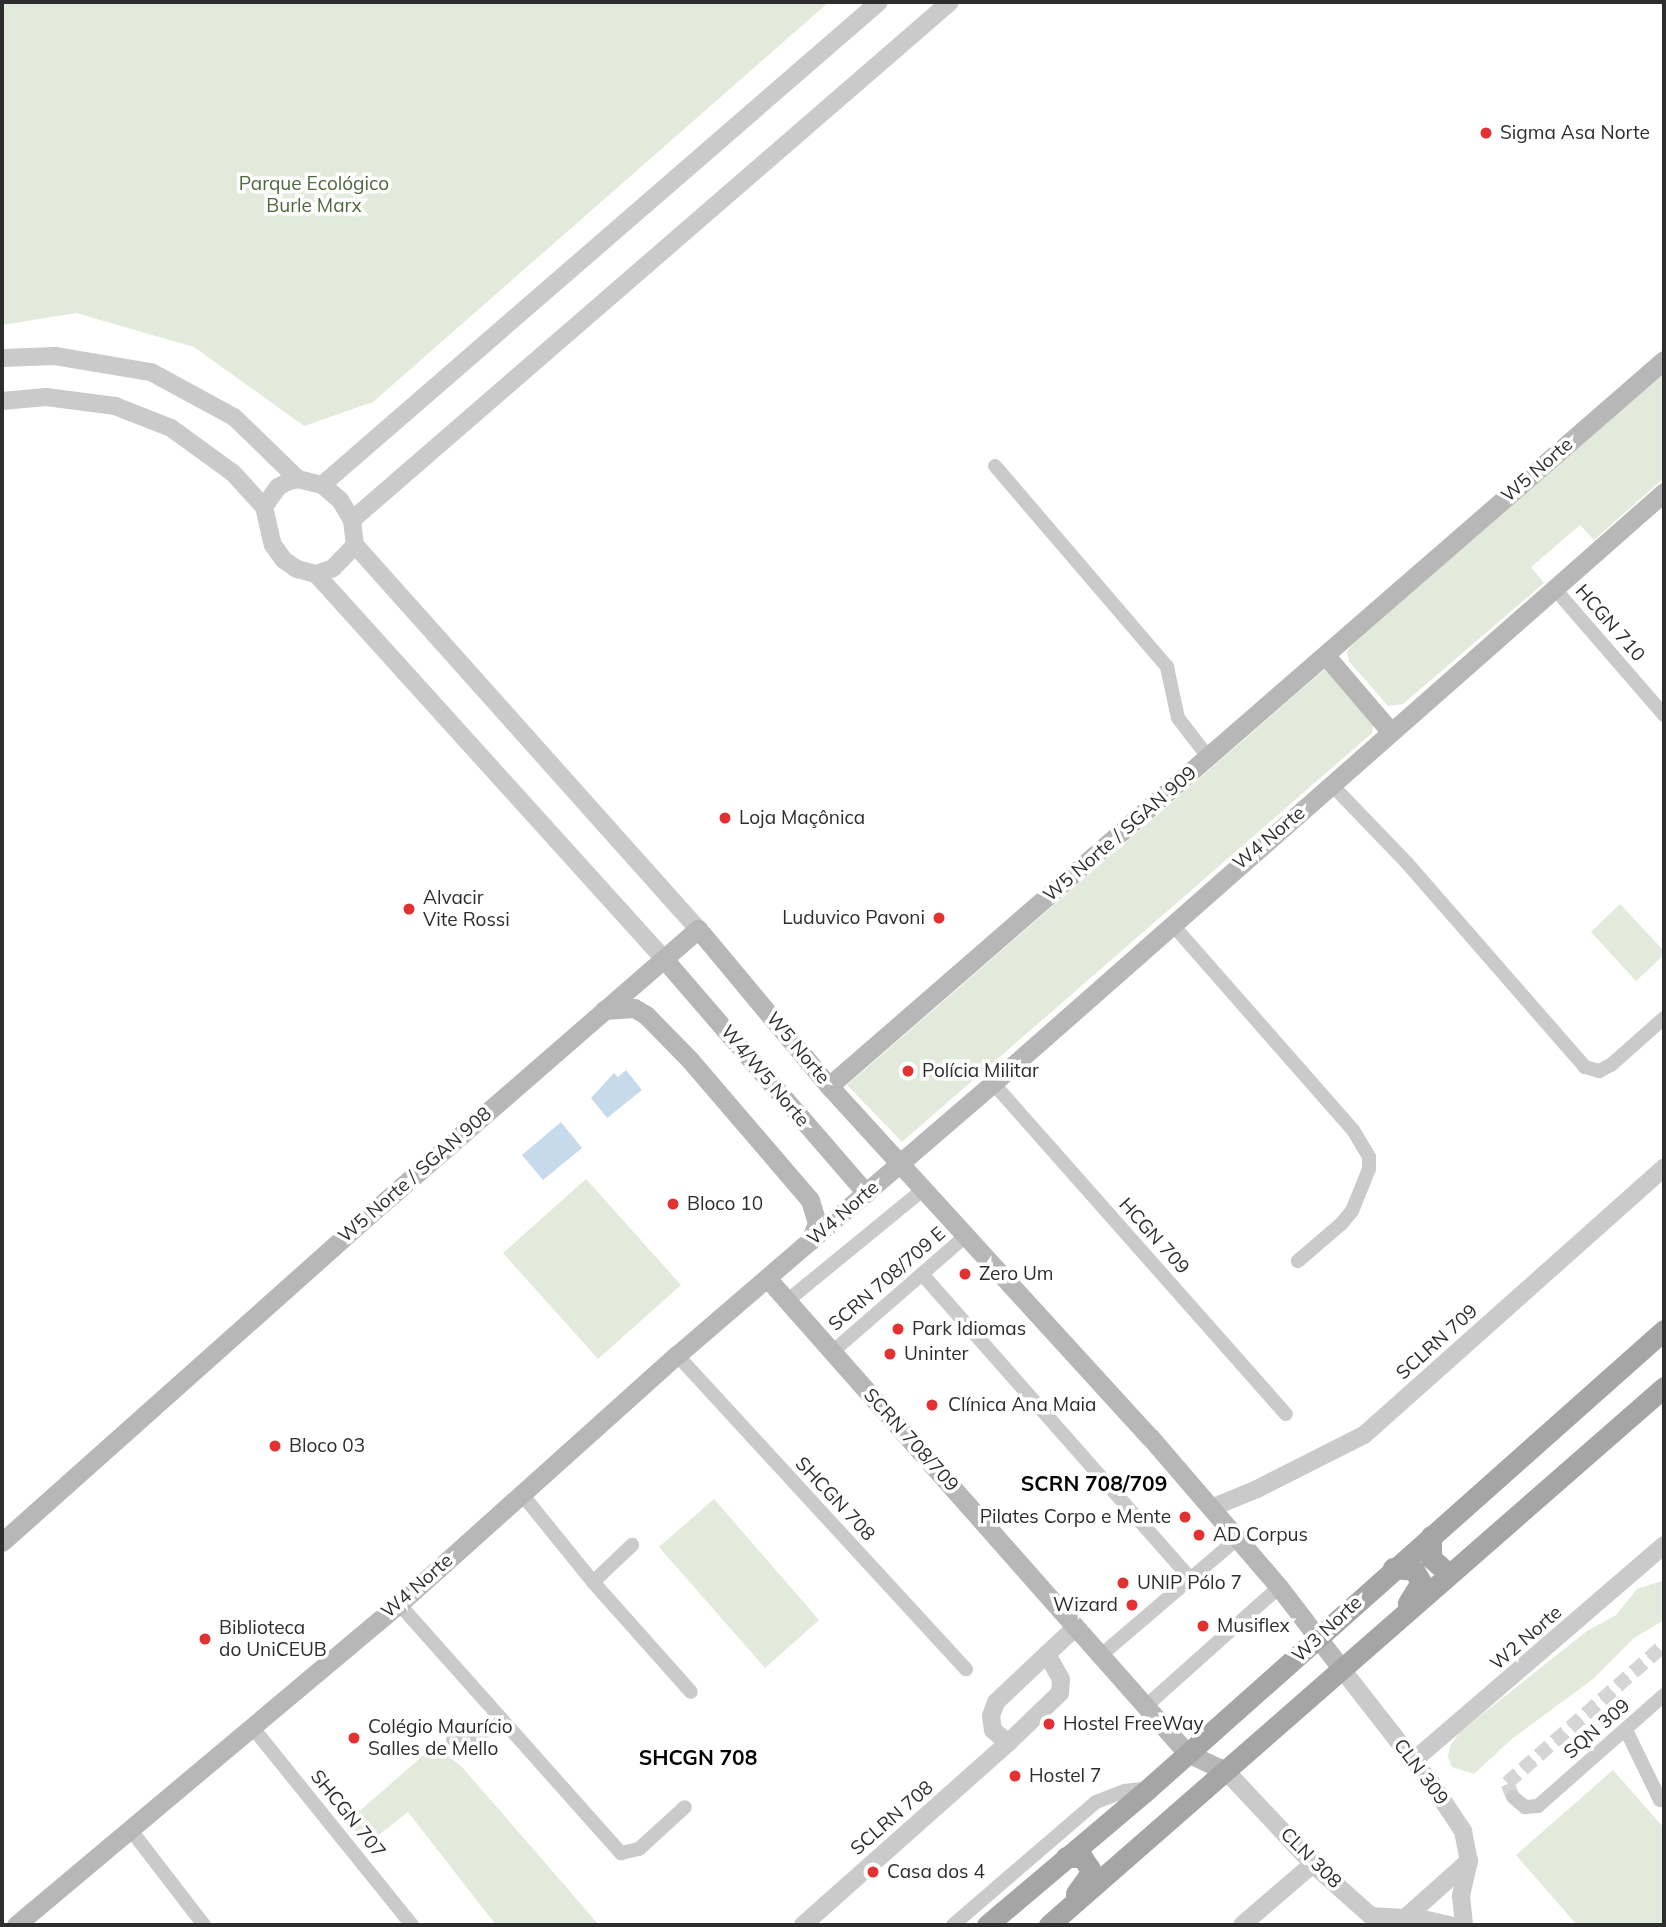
<!DOCTYPE html>
<html>
<head>
<meta charset="utf-8">
<style>
	body { margin:0 }
	#map { position:relative; width:1666px; height:1927px; overflow:hidden; background:#fff; font-family:Mulish,sans-serif }
	div>[style] { position:absolute }
	.green>* { inset:0; background:#e2ebdb }
	.water>* { inset:0; background:#c7daeb }
	.minor-tunnel>* { height:14px; margin-top:-7px; transform-origin:0; background:repeating-linear-gradient(90deg,#d5d5d5 0 14px,transparent 0 21px) }
	.minor>* { height:14px; margin:-7px; padding:0 7px; transform-origin:7px; border-radius:7px; background:#cacaca }
	.tertiary>* { height:18px; margin:-9px; padding:0 9px; transform-origin:9px; border-radius:9px; background:#cacaca }
	.secondary>* { height:19px; margin:-9.5px; padding:0 9.5px; transform-origin:9.5px; border-radius:9.5px; background:#b7b7b7 }
	.primary>* { height:21px; margin:-10.5px; padding:0 10.5px; transform-origin:10.5px; border-radius:10.5px; background:#a5a5a5 }
	.dots>* { width:19px; height:19px; translate:-50% -50%; box-sizing:border-box; border:4px solid #fff; border-radius:50% }
	span { translate:-50% -50%; white-space:nowrap; text-align:center; line-height:1.15; -webkit-text-stroke:7px #fff; paint-order:stroke }
	.poi-label { font-size:19px; color:#2d2d2d }
	.left { translate:0 -50%; text-align:left }
	.right { translate:-100% -50%; text-align:right }
	.park-label { font-size:19px; color:#4d683c }
	.street-label { font-size:19px; color:#2d2d2d }
	.neighbourhood-label { font-size:21px; color:#000; font-weight:700 }
	.frame { position:absolute; inset:0; border:4px solid #2d2d2d; pointer-events:none }
</style>
</head>
<body>
<div id="map">
	<div class="green">
		<div style="clip-path:polygon(2px 2px,829px 2px,373px 402px,304px 426px,194px 347px,76px 313px,2px 325px)"></div>
		<div style="clip-path:polygon(1664px 372px,1664px 478px,1594px 540px,1580px 525px,1531px 567px,1544px 583px,1403px 704px,1388px 706px,1349px 661px,1347px 652px,1352px 645px)"></div>
		<div style="clip-path:polygon(1325px 669px,1374px 720px,1372px 733px,902px 1142px,847px 1085px)"></div>
		<div style="clip-path:polygon(1620px 904px,1664px 951px,1664px 955px,1636px 981px,1591px 932px)"></div>
		<div style="clip-path:polygon(586px 1179px,681px 1285px,598px 1359px,503px 1253px)"></div>
		<div style="clip-path:polygon(714px 1499px,819px 1620px,765px 1668px,659px 1547px)"></div>
		<div style="clip-path:polygon(1664px 1580px,1664px 1620px,1634px 1638px,1593px 1679px,1513px 1738px,1474px 1774px,1452px 1767px,1448px 1757px,1450px 1746px,1460px 1732px,1587px 1631px,1616px 1615px,1637px 1589px)"></div>
		<div style="clip-path:polygon(435px 1745px,462px 1767px,599px 1925px,496px 1925px,408px 1812px,366px 1845px,347px 1822px)"></div>
		<div style="clip-path:polygon(1613px 1770px,1664px 1828px,1664px 1925px,1577px 1925px,1516px 1855px)"></div>
	</div>
	<div class="water">
		<div style="clip-path:polygon(626px 1070px,642px 1090px,607px 1118px,591px 1098px,614px 1073px,618px 1077px)"></div>
		<div style="clip-path:polygon(561px 1122px,582px 1148px,543px 1180px,522px 1155px)"></div>
	</div>
	<div class="minor-tunnel">
		<div style="left:1513px;top:1797px;width:15px;rotate:-113deg"></div>
		<div style="left:1507px;top:1783px;width:209px;rotate:-41.3deg"></div>
	</div>
	<div class="minor">
		<div style="left:995px;top:466px;width:265px;rotate:49.4deg"></div>
		<div style="left:1167px;top:667px;width:52px;rotate:77.8deg"></div>
		<div style="left:1178px;top:718px;width:49px;rotate:52.4deg"></div>
		<div style="left:1554px;top:588px;width:168px;rotate:49.1deg"></div>
		<div style="left:1331px;top:784px;width:110px;rotate:46.1deg"></div>
		<div style="left:1407px;top:863px;width:271px;rotate:48.9deg"></div>
		<div style="left:1585px;top:1067px;width:15px;rotate:16deg"></div>
		<div style="left:1599px;top:1071px;width:13px;rotate:-27deg"></div>
		<div style="left:1611px;top:1065px;width:71px;rotate:-41.6deg"></div>
		<div style="left:1172px;top:924px;width:274px;rotate:48.7deg"></div>
		<div style="left:1353px;top:1130px;width:31px;rotate:59deg"></div>
		<div style="left:1369px;top:1157px;width:12px;rotate:90deg"></div>
		<div style="left:1369px;top:1169px;width:45px;rotate:112deg"></div>
		<div style="left:1352px;top:1211px;width:17px;rotate:130deg"></div>
		<div style="left:1341px;top:1224px;width:57px;rotate:139.3deg"></div>
		<div style="left:993px;top:1083px;width:442px;rotate:48.5deg"></div>
		<div style="left:922px;top:1274px;width:405px;rotate:48.6deg"></div>
		<div style="left:787px;top:1301px;width:178px;rotate:-39.3deg"></div>
		<div style="left:831px;top:1353px;width:181px;rotate:-41deg"></div>
		<div style="left:677px;top:1355px;width:427px;rotate:47.4deg"></div>
		<div style="left:521px;top:1493px;width:114px;rotate:51deg"></div>
		<div style="left:593px;top:1582px;width:147px;rotate:48.3deg"></div>
		<div style="left:593px;top:1582px;width:54px;rotate:-43.5deg"></div>
		<div style="left:399px;top:1604px;width:334px;rotate:48.3deg"></div>
		<div style="left:621px;top:1853px;width:18px;rotate:-13deg"></div>
		<div style="left:639px;top:1849px;width:62px;rotate:-42.4deg"></div>
		<div style="left:1100px;top:1656px;width:182px;rotate:-40.5deg"></div>
		<div style="left:1145px;top:1707px;width:180px;rotate:-41.8deg"></div>
		<div style="left:253px;top:1728px;width:253px;rotate:51.1deg"></div>
		<div style="left:1626px;top:1730px;width:78px;rotate:64.1deg"></div>
		<div style="left:1660px;top:1800px;width:5px;rotate:-37deg"></div>
		<div style="left:453px;top:1739px;width:10px;rotate:24deg"></div>
		<div style="left:462px;top:1743px;width:10px;rotate:-11deg"></div>
		<div style="left:472px;top:1741px;width:37px;rotate:-38deg"></div>
		<div style="left:1513px;top:1797px;width:16px;rotate:40deg"></div>
		<div style="left:1525px;top:1807px;width:13px;rotate:-4deg"></div>
		<div style="left:1538px;top:1806px;width:168px;rotate:-41.4deg"></div>
		<div style="left:130px;top:1829px;width:121px;rotate:52.4deg"></div>
		<div style="left:953px;top:1925px;width:189px;rotate:-40.7deg"></div>
		<div style="left:1096px;top:1802px;width:31px;rotate:-21deg"></div>
		<div style="left:1125px;top:1791px;width:23px;rotate:-7deg"></div>
	</div>
	<div class="tertiary">
		<div style="left:2px;top:358px;width:53px;rotate:-2.2deg"></div>
		<div style="left:55px;top:356px;width:97px;rotate:9.5deg"></div>
		<div style="left:151px;top:372px;width:94px;rotate:28.5deg"></div>
		<div style="left:234px;top:417px;width:89px;rotate:44.1deg"></div>
		<div style="left:2px;top:401px;width:44px;rotate:-5.2deg"></div>
		<div style="left:46px;top:397px;width:70px;rotate:7.4deg"></div>
		<div style="left:115px;top:406px;width:60px;rotate:21.4deg"></div>
		<div style="left:171px;top:428px;width:77px;rotate:36deg"></div>
		<div style="left:233px;top:473px;width:46px;rotate:47.6deg"></div>
		<div style="left:264px;top:507px;width:39px;rotate:77deg"></div>
		<div style="left:273px;top:545px;width:19px;rotate:54deg"></div>
		<div style="left:284px;top:560px;width:16px;rotate:35deg"></div>
		<div style="left:297px;top:569px;width:20px;rotate:15deg"></div>
		<div style="left:316px;top:574px;width:18px;rotate:-19deg"></div>
		<div style="left:333px;top:568px;width:32px;rotate:-46deg"></div>
		<div style="left:355px;top:545px;width:25px;rotate:-97deg"></div>
		<div style="left:352px;top:520px;width:23px;rotate:-121deg"></div>
		<div style="left:340px;top:500px;width:23px;rotate:-140deg"></div>
		<div style="left:322px;top:485px;width:25px;rotate:-166deg"></div>
		<div style="left:298px;top:479px;width:11px;rotate:165deg"></div>
		<div style="left:287px;top:482px;width:10px;rotate:151deg"></div>
		<div style="left:278px;top:487px;width:24px;rotate:125deg"></div>
		<div style="left:322px;top:485px;width:737px;rotate:-40.93deg"></div>
		<div style="left:352px;top:520px;width:791px;rotate:-40.9deg"></div>
		<div style="left:355px;top:545px;width:515px;rotate:48.23deg"></div>
		<div style="left:316px;top:574px;width:519px;rotate:47.89deg"></div>
		<div style="left:1211px;top:1508px;width:50px;rotate:-22.4deg"></div>
		<div style="left:1257px;top:1489px;width:120px;rotate:-26.8deg"></div>
		<div style="left:1364px;top:1435px;width:402px;rotate:-41.7deg"></div>
		<div style="left:1047px;top:1654px;width:29px;rotate:61deg"></div>
		<div style="left:1061px;top:1679px;width:14px;rotate:94deg"></div>
		<div style="left:1060px;top:1693px;width:72px;rotate:136.1deg"></div>
		<div style="left:1008px;top:1743px;width:20px;rotate:-139deg"></div>
		<div style="left:993px;top:1730px;width:14px;rotate:-98deg"></div>
		<div style="left:991px;top:1716px;width:15px;rotate:-70deg"></div>
		<div style="left:996px;top:1702px;width:70px;rotate:-43.3deg"></div>
		<div style="left:1047px;top:1654px;width:38px;rotate:-43deg"></div>
		<div style="left:1341px;top:1668px;width:146px;rotate:52deg"></div>
		<div style="left:1431px;top:1783px;width:58px;rotate:56.3deg"></div>
		<div style="left:1463px;top:1831px;width:31px;rotate:79deg"></div>
		<div style="left:1469px;top:1861px;width:36px;rotate:103deg"></div>
		<div style="left:1461px;top:1896px;width:29px;rotate:84deg"></div>
		<div style="left:1413px;top:1761px;width:331px;rotate:-40.7deg"></div>
		<div style="left:1226px;top:1771px;width:127px;rotate:46.9deg"></div>
		<div style="left:1313px;top:1864px;width:78px;rotate:41.9deg"></div>
		<div style="left:1371px;top:1916px;width:52px;rotate:3.3deg"></div>
		<div style="left:1423px;top:1919px;width:28px;rotate:13deg"></div>
		<div style="left:1405px;top:1918px;width:86px;rotate:-41.7deg"></div>
		<div style="left:803px;top:1925px;width:274px;rotate:-41.6deg"></div>
		<div style="left:1242px;top:1925px;width:94px;rotate:-40.7deg"></div>
	</div>
	<div class="secondary">
		<div style="left:1326px;top:656px;width:99px;rotate:49.5deg"></div>
		<div style="left:664px;top:959px;width:309px;rotate:49.2deg"></div>
		<div style="left:604px;top:1010px;width:30px;rotate:-4deg"></div>
		<div style="left:634px;top:1008px;width:14px;rotate:30deg"></div>
		<div style="left:646px;top:1015px;width:63px;rotate:45.6deg"></div>
		<div style="left:690px;top:1060px;width:184px;rotate:49.4deg"></div>
		<div style="left:810px;top:1200px;width:24px;rotate:73deg"></div>
		<div style="left:817px;top:1223px;width:19px;rotate:111deg"></div>
		<div style="left:829px;top:1086px;width:1106px;rotate:-41.01deg"></div>
		<div style="left:767px;top:1278px;width:634px;rotate:48.52deg"></div>
		<div style="left:1187px;top:1753px;width:43px;rotate:24.8deg"></div>
		<div style="left:2px;top:1542px;width:492px;rotate:-41.7deg"></div>
		<div style="left:369px;top:1215px;width:436px;rotate:-41deg"></div>
		<div style="left:698px;top:929px;width:204px;rotate:50.2deg"></div>
		<div style="left:829px;top:1086px;width:476px;rotate:47.6deg"></div>
		<div style="left:1150px;top:1437px;width:198px;rotate:49.3deg"></div>
		<div style="left:1279px;top:1587px;width:102px;rotate:52.6deg"></div>
		<div style="left:16px;top:1925px;width:500px;rotate:-40deg"></div>
		<div style="left:399px;top:1604px;width:373px;rotate:-41.9deg"></div>
		<div style="left:677px;top:1355px;width:417px;rotate:-40.7deg"></div>
		<div style="left:993px;top:1083px;width:894px;rotate:-41.37deg"></div>
	</div>
	<div class="primary">
		<div style="left:1431px;top:1536px;width:22px;rotate:90deg"></div>
		<div style="left:1431px;top:1558px;width:24px;rotate:42deg"></div>
		<div style="left:1393px;top:1568px;width:21px;rotate:5deg"></div>
		<div style="left:1414px;top:1570px;width:14px;rotate:60deg"></div>
		<div style="left:1421px;top:1582px;width:25px;rotate:122deg"></div>
		<div style="left:1066px;top:1857px;width:16px"></div>
		<div style="left:1082px;top:1857px;width:14px;rotate:56deg"></div>
		<div style="left:1090px;top:1869px;width:5px;rotate:90deg"></div>
		<div style="left:1090px;top:1874px;width:24px;rotate:126deg"></div>
		<div style="left:987px;top:1925px;width:212px;rotate:-40.2deg"></div>
		<div style="left:1149px;top:1788px;width:689px;rotate:-41.65deg"></div>
		<div style="left:1049px;top:1925px;width:817px;rotate:-41.18deg"></div>
	</div>
	<div class="dots">
		<div style="left:1486px;top:133px;background:#e33131"></div>
		<div style="left:725px;top:818px;background:#e33131"></div>
		<div style="left:409px;top:909px;background:#e33131"></div>
		<div style="left:939px;top:918px;background:#e33131"></div>
		<div style="left:908px;top:1071px;background:#e33131"></div>
		<div style="left:673px;top:1204px;background:#e33131"></div>
		<div style="left:965px;top:1274px;background:#e33131"></div>
		<div style="left:898px;top:1329px;background:#e33131"></div>
		<div style="left:890px;top:1354px;background:#e33131"></div>
		<div style="left:932px;top:1405px;background:#e33131"></div>
		<div style="left:275px;top:1446px;background:#e33131"></div>
		<div style="left:1185px;top:1517px;background:#e33131"></div>
		<div style="left:1199px;top:1535px;background:#e33131"></div>
		<div style="left:1123px;top:1583px;background:#e33131"></div>
		<div style="left:1132px;top:1605px;background:#e33131"></div>
		<div style="left:1203px;top:1626px;background:#e33131"></div>
		<div style="left:205px;top:1639px;background:#e33131"></div>
		<div style="left:1049px;top:1724px;background:#e33131"></div>
		<div style="left:354px;top:1738px;background:#e33131"></div>
		<div style="left:1015px;top:1776px;background:#e33131"></div>
		<div style="left:873px;top:1872px;background:#e33131"></div>
	</div>
	<div class="poi-label">
		<span class="left" style="left:1500px;top:133px">Sigma Asa Norte</span>
		<span class="left" style="left:739px;top:818px">Loja Maçônica</span>
		<span class="left" style="left:423px;top:909px">Alvacir<br>Vite Rossi</span>
		<span class="right" style="left:925px;top:918px">Luduvico Pavoni</span>
		<span class="left" style="left:922px;top:1071px">Polícia Militar</span>
		<span class="left" style="left:687px;top:1204px">Bloco 10</span>
		<span class="left" style="left:979px;top:1274px">Zero Um</span>
		<span class="left" style="left:912px;top:1329px">Park Idiomas</span>
		<span class="left" style="left:904px;top:1354px">Uninter</span>
		<span class="left" style="left:948px;top:1405px">Clínica Ana Maia</span>
		<span class="left" style="left:289px;top:1446px">Bloco 03</span>
		<span class="right" style="left:1171px;top:1517px">Pilates Corpo e Mente</span>
		<span class="left" style="left:1213px;top:1535px">AD Corpus</span>
		<span class="left" style="left:1137px;top:1583px">UNIP Pólo 7</span>
		<span class="right" style="left:1118px;top:1605px">Wizard</span>
		<span class="left" style="left:1217px;top:1626px">Musiflex</span>
		<span class="left" style="left:219px;top:1639px">Biblioteca<br>do UniCEUB</span>
		<span class="left" style="left:1063px;top:1724px">Hostel FreeWay</span>
		<span class="left" style="left:368px;top:1738px">Colégio Maurício<br>Salles de Mello</span>
		<span class="left" style="left:1029px;top:1776px">Hostel 7</span>
		<span class="left" style="left:887px;top:1872px">Casa dos 4</span>
	</div>
	<div class="park-label">
		<span style="left:314px;top:195px">Parque Ecológico<br>Burle Marx</span>
	</div>
	<div class="street-label">
		<span style="left:1537px;top:470px;rotate:-41deg">W5 Norte</span>
		<span style="left:1610px;top:623px;rotate:49deg">HCGN 710</span>
		<span style="left:1120px;top:834px;rotate:-41deg">W5 Norte / SGAN 909</span>
		<span style="left:1269px;top:838px;rotate:-40deg">W4 Norte</span>
		<span style="left:798px;top:1048px;rotate:50deg">W5 Norte</span>
		<span style="left:765px;top:1076px;rotate:50deg">W4/W5 Norte</span>
		<span style="left:415px;top:1175px;rotate:-41deg">W5 Norte / SGAN 908</span>
		<span style="left:843px;top:1213px;rotate:-41deg">W4 Norte</span>
		<span style="left:1154px;top:1236px;rotate:48deg">HCGN 709</span>
		<span style="left:887px;top:1279px;rotate:-41deg">SCRN 708/709 E</span>
		<span style="left:1437px;top:1342px;rotate:-42deg">SCLRN 709</span>
		<span style="left:911px;top:1440px;rotate:48deg">SCRN 708/709</span>
		<span style="left:835px;top:1499px;rotate:47deg">SHCGN 708</span>
		<span style="left:417px;top:1586px;rotate:-41deg">W4 Norte</span>
		<span style="left:1327px;top:1629px;rotate:-43deg">W3 Norte</span>
		<span style="left:1526px;top:1638px;rotate:-41deg">W2 Norte</span>
		<span style="left:1597px;top:1729px;rotate:-41deg">SQN 309</span>
		<span style="left:1421px;top:1772px;rotate:53deg">CLN 309</span>
		<span style="left:348px;top:1814px;rotate:51deg">SHCGN 707</span>
		<span style="left:892px;top:1818px;rotate:-41deg">SCLRN 708</span>
		<span style="left:1311px;top:1858px;rotate:45deg">CLN 308</span>
	</div>
	<div class="neighbourhood-label">
		<span style="left:1094px;top:1483px">SCRN 708/709</span>
		<span style="left:698px;top:1757px">SHCGN 708</span>
	</div>
	<div class="frame"></div>
</div>
</body>
</html>
